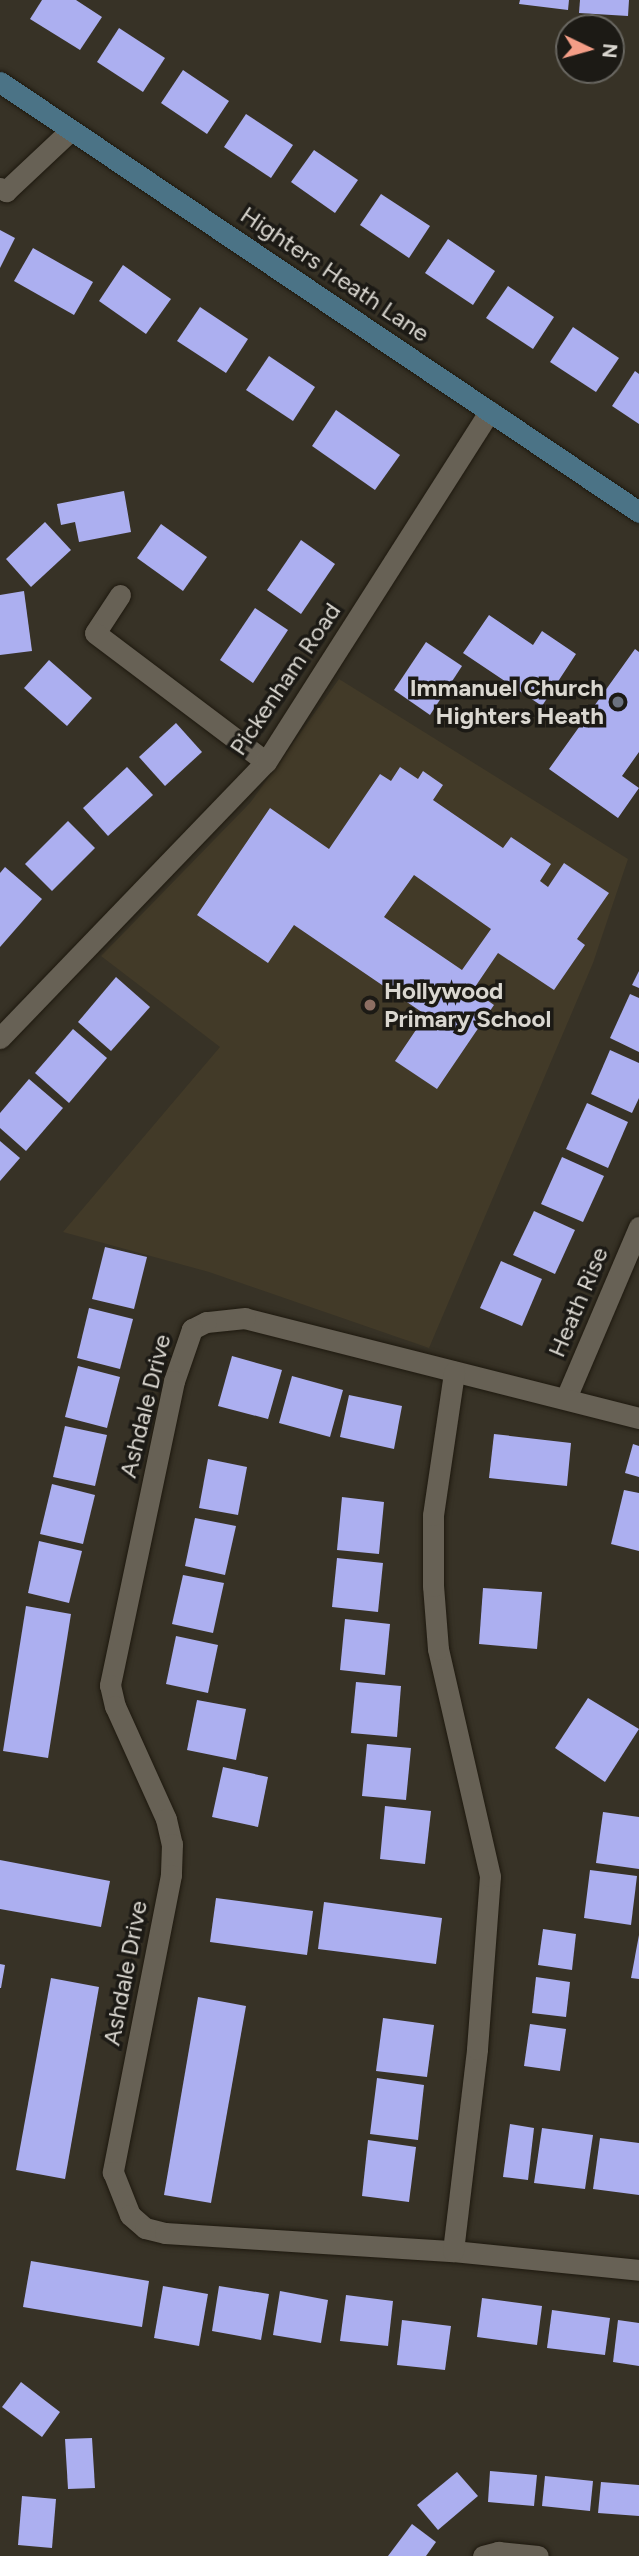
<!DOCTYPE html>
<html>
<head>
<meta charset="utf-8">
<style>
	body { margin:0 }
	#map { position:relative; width:639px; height:2556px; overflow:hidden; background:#373226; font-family:Figtree,sans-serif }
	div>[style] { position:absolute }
	.built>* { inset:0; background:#423a28 }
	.building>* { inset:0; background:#acaff0 }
	.roads { filter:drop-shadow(0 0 2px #1e190f) drop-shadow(0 0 2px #1e190f) }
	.street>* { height:21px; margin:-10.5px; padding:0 10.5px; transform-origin:10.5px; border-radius:10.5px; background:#676155 }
	.secondary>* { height:21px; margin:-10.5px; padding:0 10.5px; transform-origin:10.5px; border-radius:10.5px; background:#4b7386 }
	.dots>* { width:19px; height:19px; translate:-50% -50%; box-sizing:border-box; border:4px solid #1c1a15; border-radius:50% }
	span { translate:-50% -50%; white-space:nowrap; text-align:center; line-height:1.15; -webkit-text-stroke:7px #1c1a15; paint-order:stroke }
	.street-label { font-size:24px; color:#dad7d0 }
	.poi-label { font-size:24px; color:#dad7d0; font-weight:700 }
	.right { translate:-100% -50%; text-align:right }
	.left { translate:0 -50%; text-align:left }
	.north { position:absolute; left:555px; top:14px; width:70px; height:70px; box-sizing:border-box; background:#1c1a15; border:2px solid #686660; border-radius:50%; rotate:95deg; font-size:19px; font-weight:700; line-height:28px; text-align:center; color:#dad7d0 }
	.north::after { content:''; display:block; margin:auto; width:24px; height:32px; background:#f49e87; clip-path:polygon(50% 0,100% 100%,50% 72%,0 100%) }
</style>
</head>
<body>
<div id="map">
	<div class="built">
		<div style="clip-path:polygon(339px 679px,628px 859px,593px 963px,429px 1348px,209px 1272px,63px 1232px,220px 1047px,101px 956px,250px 803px)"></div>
	</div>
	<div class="building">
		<div style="clip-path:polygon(42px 0,76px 0,102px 17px,80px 50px,30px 19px)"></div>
		<div style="clip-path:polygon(520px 0,569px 0,568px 10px,519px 4px)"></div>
		<div style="clip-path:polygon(580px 0,629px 0,628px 16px,579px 13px)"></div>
		<div style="clip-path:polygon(119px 28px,165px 58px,143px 92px,97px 62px)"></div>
		<div style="clip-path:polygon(183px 70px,229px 101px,207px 134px,161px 103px)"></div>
		<div style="clip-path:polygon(246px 114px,293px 145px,271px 178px,224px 147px)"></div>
		<div style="clip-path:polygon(314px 150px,358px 180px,335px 213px,291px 182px)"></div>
		<div style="clip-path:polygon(381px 194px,430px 226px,409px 258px,360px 225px)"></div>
		<div style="clip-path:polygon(0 230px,15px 238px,0 268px)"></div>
		<div style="clip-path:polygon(448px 239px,495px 271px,473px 305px,425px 273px)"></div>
		<div style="clip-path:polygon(33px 248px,93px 282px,74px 315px,14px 281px)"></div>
		<div style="clip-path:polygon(123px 265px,171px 299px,146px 334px,99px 301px)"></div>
		<div style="clip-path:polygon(508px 286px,554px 317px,533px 349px,486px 318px)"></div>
		<div style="clip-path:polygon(200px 307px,248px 339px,226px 373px,177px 341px)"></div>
		<div style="clip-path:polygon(573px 327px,619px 358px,596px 392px,550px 362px)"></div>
		<div style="clip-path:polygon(269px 356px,315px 387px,293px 421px,246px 390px)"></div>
		<div style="clip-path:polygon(635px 371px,639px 374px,639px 424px,612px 406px)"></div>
		<div style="clip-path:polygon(336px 410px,400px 455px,375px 490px,312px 446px)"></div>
		<div style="clip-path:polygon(124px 491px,131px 532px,79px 542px,75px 522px,61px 525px,57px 504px)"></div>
		<div style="clip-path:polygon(45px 522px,71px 550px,31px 587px,6px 559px)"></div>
		<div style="clip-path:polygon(161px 524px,207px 557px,183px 591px,137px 558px)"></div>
		<div style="clip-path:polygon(301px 540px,335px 564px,301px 614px,267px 590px)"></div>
		<div style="clip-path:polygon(24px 591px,32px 651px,0 655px,0 595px)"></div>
		<div style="clip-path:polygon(255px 608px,288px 630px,253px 683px,220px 660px)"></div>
		<div style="clip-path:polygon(489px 615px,533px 645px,542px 631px,576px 654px,542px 706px,463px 653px)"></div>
		<div style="clip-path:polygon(426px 642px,462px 666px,430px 715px,394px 690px)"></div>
		<div style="clip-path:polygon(635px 649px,639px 652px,639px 752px,622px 776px,639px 788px,618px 818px,549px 769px)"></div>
		<div style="clip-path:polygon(49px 660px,92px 698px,67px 726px,24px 688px)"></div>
		<div style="clip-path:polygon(176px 723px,202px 752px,165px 786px,139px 757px)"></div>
		<div style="clip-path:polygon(127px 767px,153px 795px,108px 836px,83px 808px)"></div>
		<div style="clip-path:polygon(evenodd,400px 767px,418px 779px,423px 771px,443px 785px,433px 800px,503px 848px,511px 837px,551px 864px,540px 881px,548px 887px,564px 863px,609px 893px,577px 939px,585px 945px,554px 990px,498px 953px,473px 990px,494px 1005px,437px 1089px,395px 1061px,426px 1015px,294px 925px,268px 963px,197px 915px,270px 808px,329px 849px,380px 774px,391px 781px,400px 767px,414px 875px,491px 929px,462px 970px,384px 917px,414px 875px)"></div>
		<div style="clip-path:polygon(68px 821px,95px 848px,52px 891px,25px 864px)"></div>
		<div style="clip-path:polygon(5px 867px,42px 899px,0 947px,0 873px)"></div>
		<div style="clip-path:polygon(639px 971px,639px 988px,632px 985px)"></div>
		<div style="clip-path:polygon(116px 977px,150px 1007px,111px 1051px,78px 1022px)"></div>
		<div style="clip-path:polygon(630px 994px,639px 998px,639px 1052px,610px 1038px)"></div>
		<div style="clip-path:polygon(73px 1029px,107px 1058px,69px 1103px,35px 1073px)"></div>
		<div style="clip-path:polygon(610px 1050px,639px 1063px,639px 1098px,632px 1113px,591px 1094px)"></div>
		<div style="clip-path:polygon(29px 1079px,63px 1108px,26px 1151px,0 1128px,0 1113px)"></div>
		<div style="clip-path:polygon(587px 1103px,628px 1122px,608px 1168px,566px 1149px)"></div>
		<div style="clip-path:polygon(0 1141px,20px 1158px,0 1181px)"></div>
		<div style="clip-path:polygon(562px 1157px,604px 1176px,583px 1222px,541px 1204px)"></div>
		<div style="clip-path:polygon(534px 1211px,575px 1230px,555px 1274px,513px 1255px)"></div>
		<div style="clip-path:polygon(105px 1247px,147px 1257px,134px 1309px,92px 1299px)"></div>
		<div style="clip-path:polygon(501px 1261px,542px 1279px,522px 1326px,480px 1308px)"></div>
		<div style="clip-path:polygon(89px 1308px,133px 1319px,120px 1369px,77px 1358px)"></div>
		<div style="clip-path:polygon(232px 1356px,282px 1370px,268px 1419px,218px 1406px)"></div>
		<div style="clip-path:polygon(78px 1366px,120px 1377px,107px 1428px,65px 1417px)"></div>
		<div style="clip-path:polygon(292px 1376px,343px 1390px,330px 1437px,279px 1423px)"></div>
		<div style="clip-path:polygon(349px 1395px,402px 1406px,394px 1449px,340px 1437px)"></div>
		<div style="clip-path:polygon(65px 1426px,107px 1435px,95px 1486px,53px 1477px)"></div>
		<div style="clip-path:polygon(494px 1434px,571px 1443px,567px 1486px,489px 1478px)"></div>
		<div style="clip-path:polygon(633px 1444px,639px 1446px,639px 1477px,625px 1473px)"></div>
		<div style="clip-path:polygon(208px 1459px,247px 1467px,238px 1515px,199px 1508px)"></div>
		<div style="clip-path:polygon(52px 1484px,95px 1495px,83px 1544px,40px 1534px)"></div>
		<div style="clip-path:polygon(624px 1490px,639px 1493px,639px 1551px,611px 1544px)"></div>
		<div style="clip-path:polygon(342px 1497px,384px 1502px,379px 1554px,337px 1550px)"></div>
		<div style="clip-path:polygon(195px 1518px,236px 1526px,225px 1575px,185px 1566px)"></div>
		<div style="clip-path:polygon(39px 1541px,82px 1551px,69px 1603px,28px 1593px)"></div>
		<div style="clip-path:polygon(337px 1558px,383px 1563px,378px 1612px,332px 1607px)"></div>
		<div style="clip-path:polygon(183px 1575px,224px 1583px,213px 1633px,172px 1624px)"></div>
		<div style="clip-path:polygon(483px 1588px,542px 1592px,537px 1649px,479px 1644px)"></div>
		<div style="clip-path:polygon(26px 1606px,71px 1614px,48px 1758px,3px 1751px)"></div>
		<div style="clip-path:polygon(345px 1619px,390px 1624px,385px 1675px,340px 1670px)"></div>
		<div style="clip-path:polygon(176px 1636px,218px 1645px,208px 1693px,166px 1684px)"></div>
		<div style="clip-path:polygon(356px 1682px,401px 1686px,397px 1737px,351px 1733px)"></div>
		<div style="clip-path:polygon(588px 1698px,639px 1729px,605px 1782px,555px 1748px)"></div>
		<div style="clip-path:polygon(197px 1700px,246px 1709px,236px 1760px,187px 1750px)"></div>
		<div style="clip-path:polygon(367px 1744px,411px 1748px,406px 1800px,362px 1796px)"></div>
		<div style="clip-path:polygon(223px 1767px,268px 1777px,258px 1827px,212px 1817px)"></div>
		<div style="clip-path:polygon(385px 1806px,431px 1811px,425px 1864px,380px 1859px)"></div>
		<div style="clip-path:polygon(603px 1812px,639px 1817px,639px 1869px,596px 1863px)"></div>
		<div style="clip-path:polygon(0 1860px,110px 1881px,101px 1927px,0 1909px)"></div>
		<div style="clip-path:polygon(590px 1870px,637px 1876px,631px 1925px,584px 1918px)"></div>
		<div style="clip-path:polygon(216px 1898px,313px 1911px,307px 1955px,210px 1942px)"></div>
		<div style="clip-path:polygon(324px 1902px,442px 1918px,436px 1964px,318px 1949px)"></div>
		<div style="clip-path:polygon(543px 1929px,576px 1934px,572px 1970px,538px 1965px)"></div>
		<div style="clip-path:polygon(639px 1935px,639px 1979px,631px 1978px)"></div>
		<div style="clip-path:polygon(0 1964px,5px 1965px,1px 1988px,0 1988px)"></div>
		<div style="clip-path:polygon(536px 1977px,570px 1982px,566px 2017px,532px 2013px)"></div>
		<div style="clip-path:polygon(51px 1978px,99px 1987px,65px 2179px,16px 2170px)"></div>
		<div style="clip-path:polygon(198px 1997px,246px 2006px,211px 2203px,164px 2195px)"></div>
		<div style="clip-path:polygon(383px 2018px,434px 2025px,427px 2077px,376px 2071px)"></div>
		<div style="clip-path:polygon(530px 2024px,566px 2029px,560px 2071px,524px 2066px)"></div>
		<div style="clip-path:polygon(377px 2078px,424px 2085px,418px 2140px,370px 2134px)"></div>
		<div style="clip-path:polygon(510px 2124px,534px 2128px,528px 2180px,503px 2177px)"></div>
		<div style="clip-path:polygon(542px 2128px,593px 2135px,585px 2189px,534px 2183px)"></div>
		<div style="clip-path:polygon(600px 2138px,639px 2143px,639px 2195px,593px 2189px)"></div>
		<div style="clip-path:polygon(368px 2140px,416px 2147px,409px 2202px,362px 2196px)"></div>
		<div style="clip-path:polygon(31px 2261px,149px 2281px,142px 2327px,23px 2307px)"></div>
		<div style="clip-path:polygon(163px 2286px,208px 2294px,199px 2346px,154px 2338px)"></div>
		<div style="clip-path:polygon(219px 2286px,269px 2294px,261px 2340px,212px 2331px)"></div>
		<div style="clip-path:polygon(280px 2291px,328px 2300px,321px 2343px,273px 2335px)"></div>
		<div style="clip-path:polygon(346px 2295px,393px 2301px,388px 2346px,340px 2341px)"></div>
		<div style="clip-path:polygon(482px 2298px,542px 2306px,537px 2345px,477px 2337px)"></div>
		<div style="clip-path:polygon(552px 2310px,610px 2318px,605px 2355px,547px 2348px)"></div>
		<div style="clip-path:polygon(402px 2320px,451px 2326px,445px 2370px,397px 2365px)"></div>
		<div style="clip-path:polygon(618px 2320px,639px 2323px,639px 2366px,613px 2362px)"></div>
		<div style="clip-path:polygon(21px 2382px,60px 2412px,42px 2437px,2px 2407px)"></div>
		<div style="clip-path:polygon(92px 2438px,95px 2488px,68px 2489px,65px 2439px)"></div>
		<div style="clip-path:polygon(490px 2471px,537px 2475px,534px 2506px,488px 2502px)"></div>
		<div style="clip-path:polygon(457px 2472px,478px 2496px,438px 2530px,417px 2505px)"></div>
		<div style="clip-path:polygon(545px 2476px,593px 2481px,590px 2511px,542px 2506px)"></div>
		<div style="clip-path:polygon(601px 2482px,639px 2485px,639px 2516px,598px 2513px)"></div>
		<div style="clip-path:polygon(22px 2496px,56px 2499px,52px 2548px,18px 2545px)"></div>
		<div style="clip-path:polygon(412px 2524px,436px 2542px,426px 2556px,388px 2556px)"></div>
	</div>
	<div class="roads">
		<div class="street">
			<div style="left:0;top:188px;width:7px;rotate:27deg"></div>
			<div style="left:6px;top:191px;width:88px;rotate:-43.2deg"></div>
			<div style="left:120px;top:595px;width:45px;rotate:123.3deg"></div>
			<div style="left:95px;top:633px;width:214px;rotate:37deg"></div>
			<div style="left:0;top:1038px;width:383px;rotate:-46.1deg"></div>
			<div style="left:266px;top:762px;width:416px;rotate:-57.5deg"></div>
			<div style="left:566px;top:1398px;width:186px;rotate:-66.9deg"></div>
			<div style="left:639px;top:1418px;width:406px;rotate:-165.8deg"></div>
			<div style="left:245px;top:1318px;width:39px;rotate:174deg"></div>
			<div style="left:206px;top:1322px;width:16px;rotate:153deg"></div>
			<div style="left:192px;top:1329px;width:55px;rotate:109.1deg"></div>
			<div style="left:174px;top:1381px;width:311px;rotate:101.9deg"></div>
			<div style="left:110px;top:1685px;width:22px;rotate:77deg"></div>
			<div style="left:115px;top:1706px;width:124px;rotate:65.7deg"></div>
			<div style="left:166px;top:1819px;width:26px;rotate:77deg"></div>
			<div style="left:172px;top:1844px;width:31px;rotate:92deg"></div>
			<div style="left:171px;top:1875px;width:303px;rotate:101.1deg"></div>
			<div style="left:113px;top:2172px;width:46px;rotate:68.4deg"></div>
			<div style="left:130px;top:2215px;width:20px;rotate:41deg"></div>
			<div style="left:145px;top:2228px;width:21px;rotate:14deg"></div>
			<div style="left:165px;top:2233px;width:289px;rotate:3.6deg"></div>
			<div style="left:453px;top:2251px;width:187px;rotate:5.8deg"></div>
			<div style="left:453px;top:2251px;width:203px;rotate:-83.2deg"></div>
			<div style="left:477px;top:2049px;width:173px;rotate:-85.7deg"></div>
			<div style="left:490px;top:1876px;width:233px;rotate:-102.9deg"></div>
			<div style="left:438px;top:1649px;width:63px;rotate:-94.5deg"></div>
			<div style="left:433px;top:1586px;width:71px;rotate:-90deg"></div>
			<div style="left:433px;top:1515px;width:145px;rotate:-81.6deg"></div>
			<div style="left:483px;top:2556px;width:16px;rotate:-15deg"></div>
			<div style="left:498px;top:2552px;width:40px;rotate:5.7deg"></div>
		</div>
		<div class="secondary">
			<div style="left:0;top:82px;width:770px;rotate:33.94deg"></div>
		</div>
	</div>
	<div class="dots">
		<div style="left:618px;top:702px;background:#6b7280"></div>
		<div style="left:370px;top:1005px;background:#8d6e63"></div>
	</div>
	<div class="street-label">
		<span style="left:335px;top:274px;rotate:34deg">Highters Heath Lane</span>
		<span style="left:285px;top:679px;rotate:-56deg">Pickenham Road</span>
		<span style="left:578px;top:1302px;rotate:-67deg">Heath Rise</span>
		<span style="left:145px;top:1406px;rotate:-76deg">Ashdale Drive</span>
		<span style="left:125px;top:1973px;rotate:-79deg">Ashdale Drive</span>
	</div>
	<div class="poi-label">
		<span class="right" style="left:604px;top:702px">Immanuel Church<br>Highters Heath</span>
		<span class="left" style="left:384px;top:1005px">Hollywood<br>Primary School</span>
	</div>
	<div class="north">N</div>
</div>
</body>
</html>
